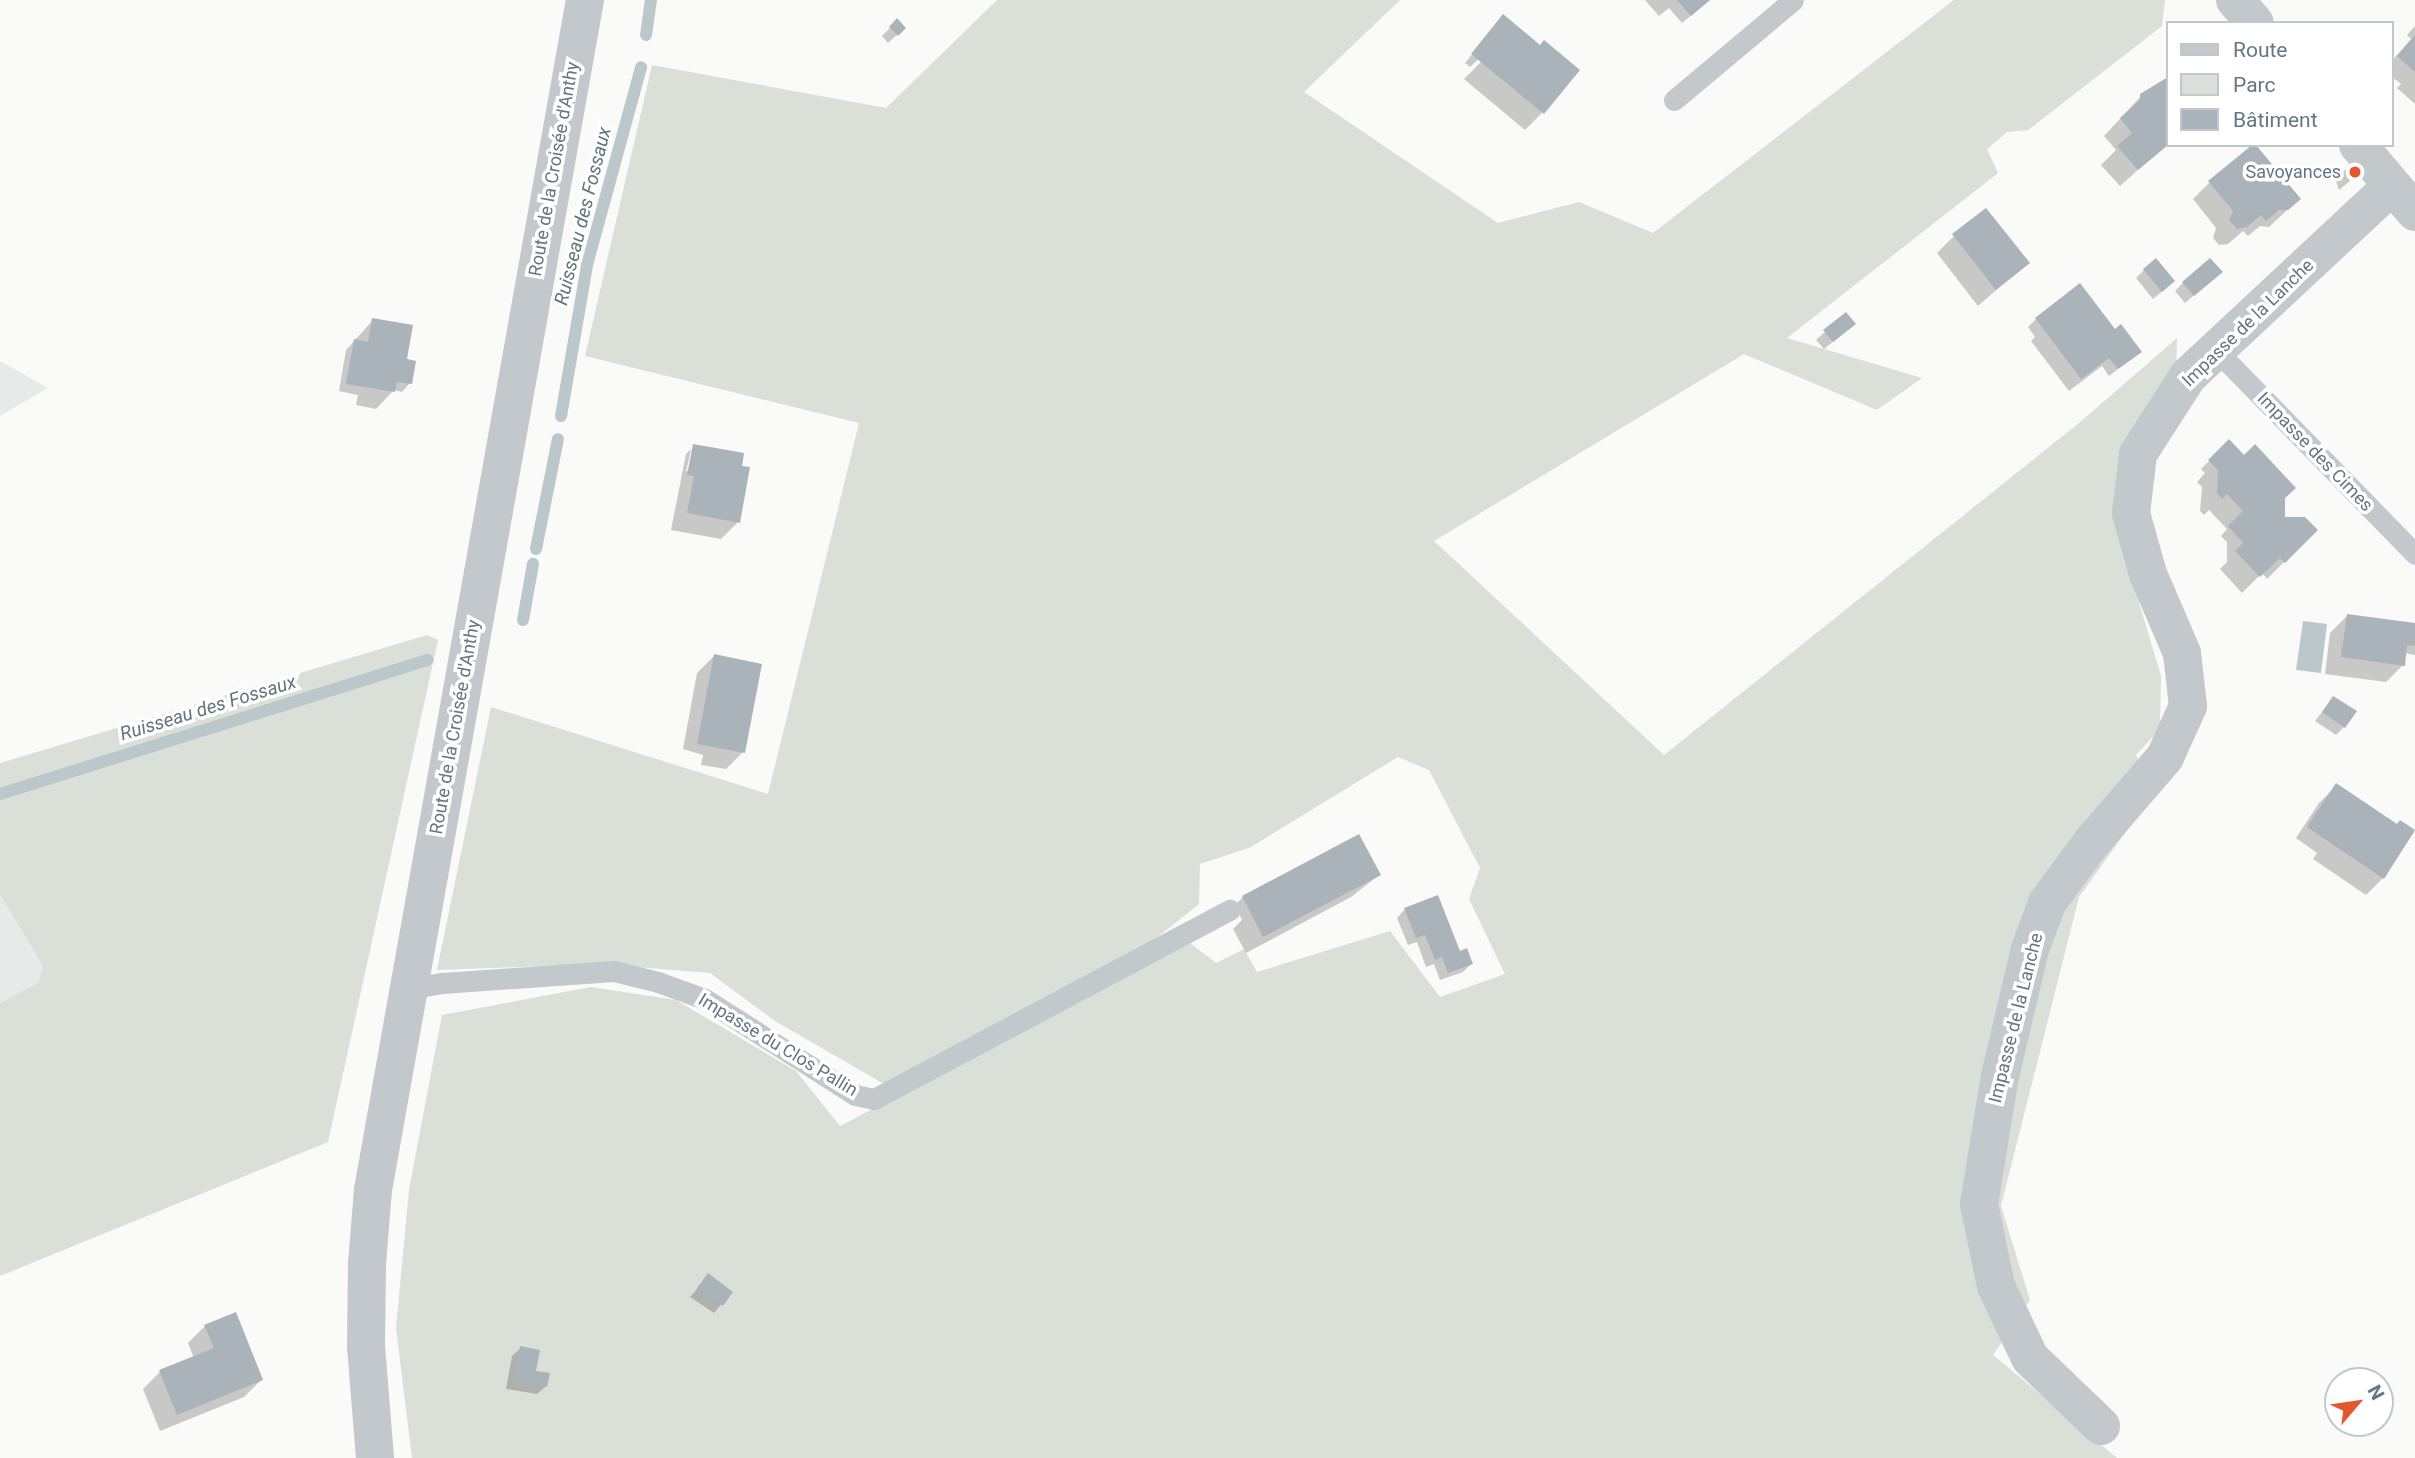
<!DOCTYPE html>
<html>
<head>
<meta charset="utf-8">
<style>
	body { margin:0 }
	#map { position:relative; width:2415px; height:1458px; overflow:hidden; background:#fafaf8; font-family:Roboto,sans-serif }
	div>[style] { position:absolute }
	.built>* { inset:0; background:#e8e9e9 }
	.green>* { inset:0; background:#dadfd7 }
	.water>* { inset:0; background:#bbc7cb }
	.shadow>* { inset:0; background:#0003 }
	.stream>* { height:12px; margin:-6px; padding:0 6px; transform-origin:6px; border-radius:6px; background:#bbc7cb }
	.building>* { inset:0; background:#aab3b9 }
	.service>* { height:21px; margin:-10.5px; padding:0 10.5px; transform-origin:10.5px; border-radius:10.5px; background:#c3c8cc }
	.minor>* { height:38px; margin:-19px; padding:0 19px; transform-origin:19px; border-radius:19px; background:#c3c8cc }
	.tertiary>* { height:38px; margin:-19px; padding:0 19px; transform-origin:19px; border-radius:19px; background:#c3c8cc }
	.dots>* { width:19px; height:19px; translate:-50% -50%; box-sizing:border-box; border:4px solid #fff; border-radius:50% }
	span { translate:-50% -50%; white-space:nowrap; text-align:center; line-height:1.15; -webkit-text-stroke:7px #fff; paint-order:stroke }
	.street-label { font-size:18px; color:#657683 }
	.poi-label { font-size:18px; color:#657683 }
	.right { translate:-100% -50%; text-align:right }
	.water-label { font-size:19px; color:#60757c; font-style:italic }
	.legend { position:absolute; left:2166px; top:21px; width:228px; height:126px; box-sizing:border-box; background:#fff; border:2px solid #c1c8cd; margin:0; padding:9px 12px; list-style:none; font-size:21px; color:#657683 }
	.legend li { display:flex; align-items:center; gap:14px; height:35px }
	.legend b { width:35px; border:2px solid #c1c8cd }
	.north { position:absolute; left:2324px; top:1367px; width:70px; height:70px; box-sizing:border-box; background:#fff; border:2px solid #c1c8cd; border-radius:50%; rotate:61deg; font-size:19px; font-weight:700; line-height:28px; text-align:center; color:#657683 }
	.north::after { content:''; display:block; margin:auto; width:24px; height:32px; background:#e4572e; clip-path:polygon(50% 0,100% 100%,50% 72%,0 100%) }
</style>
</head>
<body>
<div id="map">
	<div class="built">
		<div style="clip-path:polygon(0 361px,48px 388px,0 416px)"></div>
		<div style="clip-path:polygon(0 895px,43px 966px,38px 983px,0 1003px)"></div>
	</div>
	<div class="green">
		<div style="clip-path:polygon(997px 0,1400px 0,1304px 92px,1498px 223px,1579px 202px,1653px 233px,1954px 0,2165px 0,2162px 26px,2028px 130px,2007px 132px,1987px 149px,1998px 173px,1787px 338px,1922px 378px,1877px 410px,1744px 354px,1434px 541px,1664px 755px,2079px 423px,2177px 338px,2176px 375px,2120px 539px,2161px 676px,2160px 729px,2136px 755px,2155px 791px,2079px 897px,2001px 1206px,2030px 1300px,1993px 1355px,2117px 1458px,412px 1458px,396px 1328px,409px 1190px,442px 1015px,591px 987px,676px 1000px,796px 1071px,840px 1126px,1190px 943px,1216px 963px,1244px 949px,1257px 972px,1390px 931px,1440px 997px,1505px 974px,1469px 899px,1480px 868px,1429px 770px,1398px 757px,1249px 848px,1200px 864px,1199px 904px,1139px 952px,884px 1084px,775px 1021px,710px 973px,600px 964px,437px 970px,491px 707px,768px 794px,859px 423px,585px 356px,652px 65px,886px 108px)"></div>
		<div style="clip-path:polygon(427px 635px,438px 640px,328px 1142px,0 1276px,0 1003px,38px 983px,43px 966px,0 895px,0 763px)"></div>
	</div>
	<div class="water">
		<div style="clip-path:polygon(2303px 621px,2327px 624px,2321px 673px,2296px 670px)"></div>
	</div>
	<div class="shadow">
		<div style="clip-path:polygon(1645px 0,1710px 0,1682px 23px,1669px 8px,1659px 16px)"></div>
		<div style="clip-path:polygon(1503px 17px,1542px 113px,1525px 130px,1464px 79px,1487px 56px,1485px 53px,1470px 67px,1465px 63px)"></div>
		<div style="clip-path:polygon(897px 21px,904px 28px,888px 43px,882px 36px)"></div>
		<div style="clip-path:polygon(2415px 26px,2415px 104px,2397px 88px,2401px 84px,2392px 77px,2392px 61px,2411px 39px,2407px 35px)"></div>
		<div style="clip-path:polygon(2168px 78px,2168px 143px,2120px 186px,2101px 165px,2116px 150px,2104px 136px,2141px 96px)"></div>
		<div style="clip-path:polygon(2346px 169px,2350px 181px,2339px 190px,2335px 178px)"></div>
		<div style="clip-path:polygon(2209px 183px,2299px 199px,2269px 227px,2260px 226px,2248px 236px,2243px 231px,2228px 244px,2219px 245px,2213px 238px,2216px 228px,2193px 199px)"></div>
		<div style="clip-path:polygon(1954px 236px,2027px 263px,1978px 306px,1937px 253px)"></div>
		<div style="clip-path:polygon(2144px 270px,2165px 289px,2153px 299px,2136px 278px)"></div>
		<div style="clip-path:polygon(2212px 280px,2185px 303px,2175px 291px,2183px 283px)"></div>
		<div style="clip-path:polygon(2036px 319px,2131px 359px,2109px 376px,2102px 366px,2069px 391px,2031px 341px,2035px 337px,2028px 327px)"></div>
		<div style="clip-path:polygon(373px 320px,404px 364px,410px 383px,402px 392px,394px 390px,376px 409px,356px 405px,358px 395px,339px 391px,346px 350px)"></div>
		<div style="clip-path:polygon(1825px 332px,1845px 332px,1824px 349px,1816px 340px)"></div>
		<div style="clip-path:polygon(2229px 442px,2283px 497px,2284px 518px,2316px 530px,2267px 579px,2262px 573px,2242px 593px,2220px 569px,2227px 562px,2227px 542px,2221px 536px,2227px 529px,2209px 510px,2204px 515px,2200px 511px,2202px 487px,2197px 482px,2205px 473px,2201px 469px)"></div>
		<div style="clip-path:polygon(691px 449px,686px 472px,691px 467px,738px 522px,721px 539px,671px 530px,686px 454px)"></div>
		<div style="clip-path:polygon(2347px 616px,2415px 625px,2415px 655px,2404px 653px,2403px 665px,2386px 682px,2325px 674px,2330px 633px)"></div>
		<div style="clip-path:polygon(714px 656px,743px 752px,726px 769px,701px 765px,703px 755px,683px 749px,697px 673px)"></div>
		<div style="clip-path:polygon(2333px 698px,2344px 727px,2336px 735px,2315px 721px)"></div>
		<div style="clip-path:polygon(2336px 786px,2397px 826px,2400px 823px,2414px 832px,2383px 878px,2366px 895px,2313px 859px,2317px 853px,2296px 838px,2319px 803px)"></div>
		<div style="clip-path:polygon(1379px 875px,1351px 897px,1246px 953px,1233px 929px,1242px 920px,1235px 905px,1243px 897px)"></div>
		<div style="clip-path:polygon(1405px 909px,1459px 953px,1471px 964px,1463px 972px,1440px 980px,1434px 964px,1426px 967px,1417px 942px,1408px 945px,1397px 918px)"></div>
		<div style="clip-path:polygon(708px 1276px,731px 1292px,714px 1313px,690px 1297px)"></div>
		<div style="clip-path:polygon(205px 1326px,261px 1380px,244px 1397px,160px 1431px,143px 1389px,160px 1372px,194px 1358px,188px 1343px)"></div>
		<div style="clip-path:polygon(521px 1348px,546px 1386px,537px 1394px,506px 1389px,512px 1356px)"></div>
	</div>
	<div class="stream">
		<div style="left:646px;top:35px;width:35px;rotate:-82deg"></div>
		<div style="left:561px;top:416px;width:153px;rotate:-80.2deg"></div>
		<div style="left:587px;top:265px;width:205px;rotate:-74.7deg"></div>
		<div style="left:536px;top:549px;width:112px;rotate:-78.7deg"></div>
		<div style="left:523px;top:620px;width:57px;rotate:-79.9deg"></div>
		<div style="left:0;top:794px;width:448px;rotate:-17.4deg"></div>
	</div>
	<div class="building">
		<div style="clip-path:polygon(1677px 0,1710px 0,1691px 16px)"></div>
		<div style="clip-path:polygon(1503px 14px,1540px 45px,1544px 40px,1580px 70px,1544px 114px,1471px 54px)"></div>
		<div style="clip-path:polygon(897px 18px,906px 28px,898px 36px,889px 27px)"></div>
		<div style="clip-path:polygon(2415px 35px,2415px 72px,2397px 56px)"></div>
		<div style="clip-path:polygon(2168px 77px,2168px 145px,2138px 170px,2117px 146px,2132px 133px,2120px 118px,2140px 100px,2140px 94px)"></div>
		<div style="clip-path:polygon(2252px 145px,2256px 145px,2301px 199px,2288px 210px,2279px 210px,2266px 221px,2261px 215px,2247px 227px,2237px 229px,2229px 220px,2233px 211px,2208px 181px)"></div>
		<div style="clip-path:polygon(1986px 208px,2030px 263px,1996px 290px,1952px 234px)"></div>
		<div style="clip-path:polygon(2156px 258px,2175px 281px,2162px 292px,2143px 269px)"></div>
		<div style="clip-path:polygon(2210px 258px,2223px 272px,2194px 296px,2182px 282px)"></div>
		<div style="clip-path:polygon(2080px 283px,2115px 329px,2121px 324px,2142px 352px,2118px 369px,2109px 358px,2081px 379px,2035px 318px)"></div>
		<div style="clip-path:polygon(1846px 312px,1856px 324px,1833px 342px,1823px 330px)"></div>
		<div style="clip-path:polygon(372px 318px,413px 325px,407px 359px,416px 361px,412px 384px,397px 382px,395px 392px,346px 384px,354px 339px,368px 342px)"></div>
		<div style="clip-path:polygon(2229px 439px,2244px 455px,2255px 444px,2296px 488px,2285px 498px,2285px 517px,2305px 517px,2318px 530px,2285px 563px,2280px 558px,2260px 577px,2235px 551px,2243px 543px,2228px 526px,2243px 511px,2227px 494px,2222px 499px,2217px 493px,2218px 470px,2208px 460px)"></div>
		<div style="clip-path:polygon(693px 444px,744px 453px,742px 466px,750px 467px,740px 523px,687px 513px,694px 476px,687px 475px)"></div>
		<div style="clip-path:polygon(2347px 614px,2415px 623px,2415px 646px,2407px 645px,2405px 666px,2341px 657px)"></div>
		<div style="clip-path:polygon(714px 654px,762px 664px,745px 753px,697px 744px)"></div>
		<div style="clip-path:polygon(2333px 696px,2357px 711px,2345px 728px,2322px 712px)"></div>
		<div style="clip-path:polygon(2336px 783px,2397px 824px,2400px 820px,2415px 830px,2384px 879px,2307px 827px)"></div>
		<div style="clip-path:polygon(1359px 834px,1381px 875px,1263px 937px,1242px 896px)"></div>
		<div style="clip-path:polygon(1438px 895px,1460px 951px,1467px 948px,1473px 964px,1448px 973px,1442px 957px,1435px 960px,1425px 935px,1416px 938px,1404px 908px)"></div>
		<div style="clip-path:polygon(708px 1273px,733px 1292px,723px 1306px,697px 1288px)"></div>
		<div style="clip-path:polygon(236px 1312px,263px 1380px,177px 1415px,159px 1370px,214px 1348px,204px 1325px)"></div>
		<div style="clip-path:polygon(520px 1346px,540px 1350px,536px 1371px,550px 1373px,547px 1387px,514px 1381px)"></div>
	</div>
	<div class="service">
		<div style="left:1674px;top:100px;width:155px;rotate:-40deg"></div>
		<div style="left:2216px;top:350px;width:285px;rotate:45.7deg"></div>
		<div style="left:408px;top:989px;width:35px;rotate:-10deg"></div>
		<div style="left:442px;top:983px;width:172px;rotate:-4deg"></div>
		<div style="left:614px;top:971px;width:45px;rotate:14deg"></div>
		<div style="left:658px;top:982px;width:50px;rotate:19.9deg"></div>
		<div style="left:705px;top:999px;width:178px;rotate:32.6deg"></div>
		<div style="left:855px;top:1095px;width:19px;rotate:12deg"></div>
		<div style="left:874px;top:1099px;width:403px;rotate:-28deg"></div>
	</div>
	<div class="minor">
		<div style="left:2101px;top:1426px;width:98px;rotate:-136.2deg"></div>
		<div style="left:2030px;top:1358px;width:80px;rotate:-115.3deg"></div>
		<div style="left:1996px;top:1286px;width:84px;rotate:-101.7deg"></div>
		<div style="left:1979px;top:1204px;width:130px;rotate:-80.7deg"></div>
		<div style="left:2000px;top:1076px;width:130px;rotate:-76.7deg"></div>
		<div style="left:2030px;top:949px;width:49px;rotate:-69.7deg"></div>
		<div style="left:2047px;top:903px;width:76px;rotate:-53.6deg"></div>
		<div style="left:2092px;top:842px;width:112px;rotate:-49.3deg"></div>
		<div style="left:2165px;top:757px;width:56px;rotate:-65.7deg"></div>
		<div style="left:2188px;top:706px;width:53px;rotate:-96.5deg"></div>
		<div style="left:2182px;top:653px;width:86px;rotate:-113.3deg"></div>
		<div style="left:2148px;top:574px;width:63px;rotate:-105.6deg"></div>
		<div style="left:2131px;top:513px;width:59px;rotate:-83.2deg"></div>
		<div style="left:2138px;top:454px;width:93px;rotate:-57.3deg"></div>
		<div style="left:2188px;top:376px;width:279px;rotate:-43deg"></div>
	</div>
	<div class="tertiary">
		<div style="left:2235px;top:0;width:30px;rotate:49deg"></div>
		<div style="left:2358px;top:145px;width:88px;rotate:49.6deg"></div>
		<div style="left:375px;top:1458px;width:111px;rotate:-94.6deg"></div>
		<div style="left:366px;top:1347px;width:83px;rotate:-89.3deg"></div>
		<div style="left:367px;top:1264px;width:74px;rotate:-85.4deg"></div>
		<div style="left:373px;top:1190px;width:1209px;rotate:-79.9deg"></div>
	</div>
	<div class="dots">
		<div style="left:2355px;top:172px;background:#e4572e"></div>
	</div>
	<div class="street-label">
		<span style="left:554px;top:169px;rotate:-80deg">Route de la Croisée d'Anthy</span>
		<span style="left:2248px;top:323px;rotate:-44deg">Impasse de la Lanche</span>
		<span style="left:2315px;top:452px;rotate:46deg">Impasse des Cimes</span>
		<span style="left:455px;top:727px;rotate:-80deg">Route de la Croisée d'Anthy</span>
		<span style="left:2016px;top:1018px;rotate:-76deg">Impasse de la Lanche</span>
		<span style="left:778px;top:1045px;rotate:31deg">Impasse du Clos Pallin</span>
	</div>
	<div class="poi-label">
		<span class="right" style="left:2341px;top:172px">Savoyances</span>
	</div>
	<div class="water-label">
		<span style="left:583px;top:216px;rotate:-76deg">Ruisseau des Fossaux</span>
		<span style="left:208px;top:708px;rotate:-17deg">Ruisseau des Fossaux</span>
	</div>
	<ul class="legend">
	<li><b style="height:9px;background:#c3c8cc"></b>Route</li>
	<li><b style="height:19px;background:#dadfd7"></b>Parc</li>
	<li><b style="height:19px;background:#aab3b9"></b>Bâtiment</li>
	</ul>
	<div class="north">N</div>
</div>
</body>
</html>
